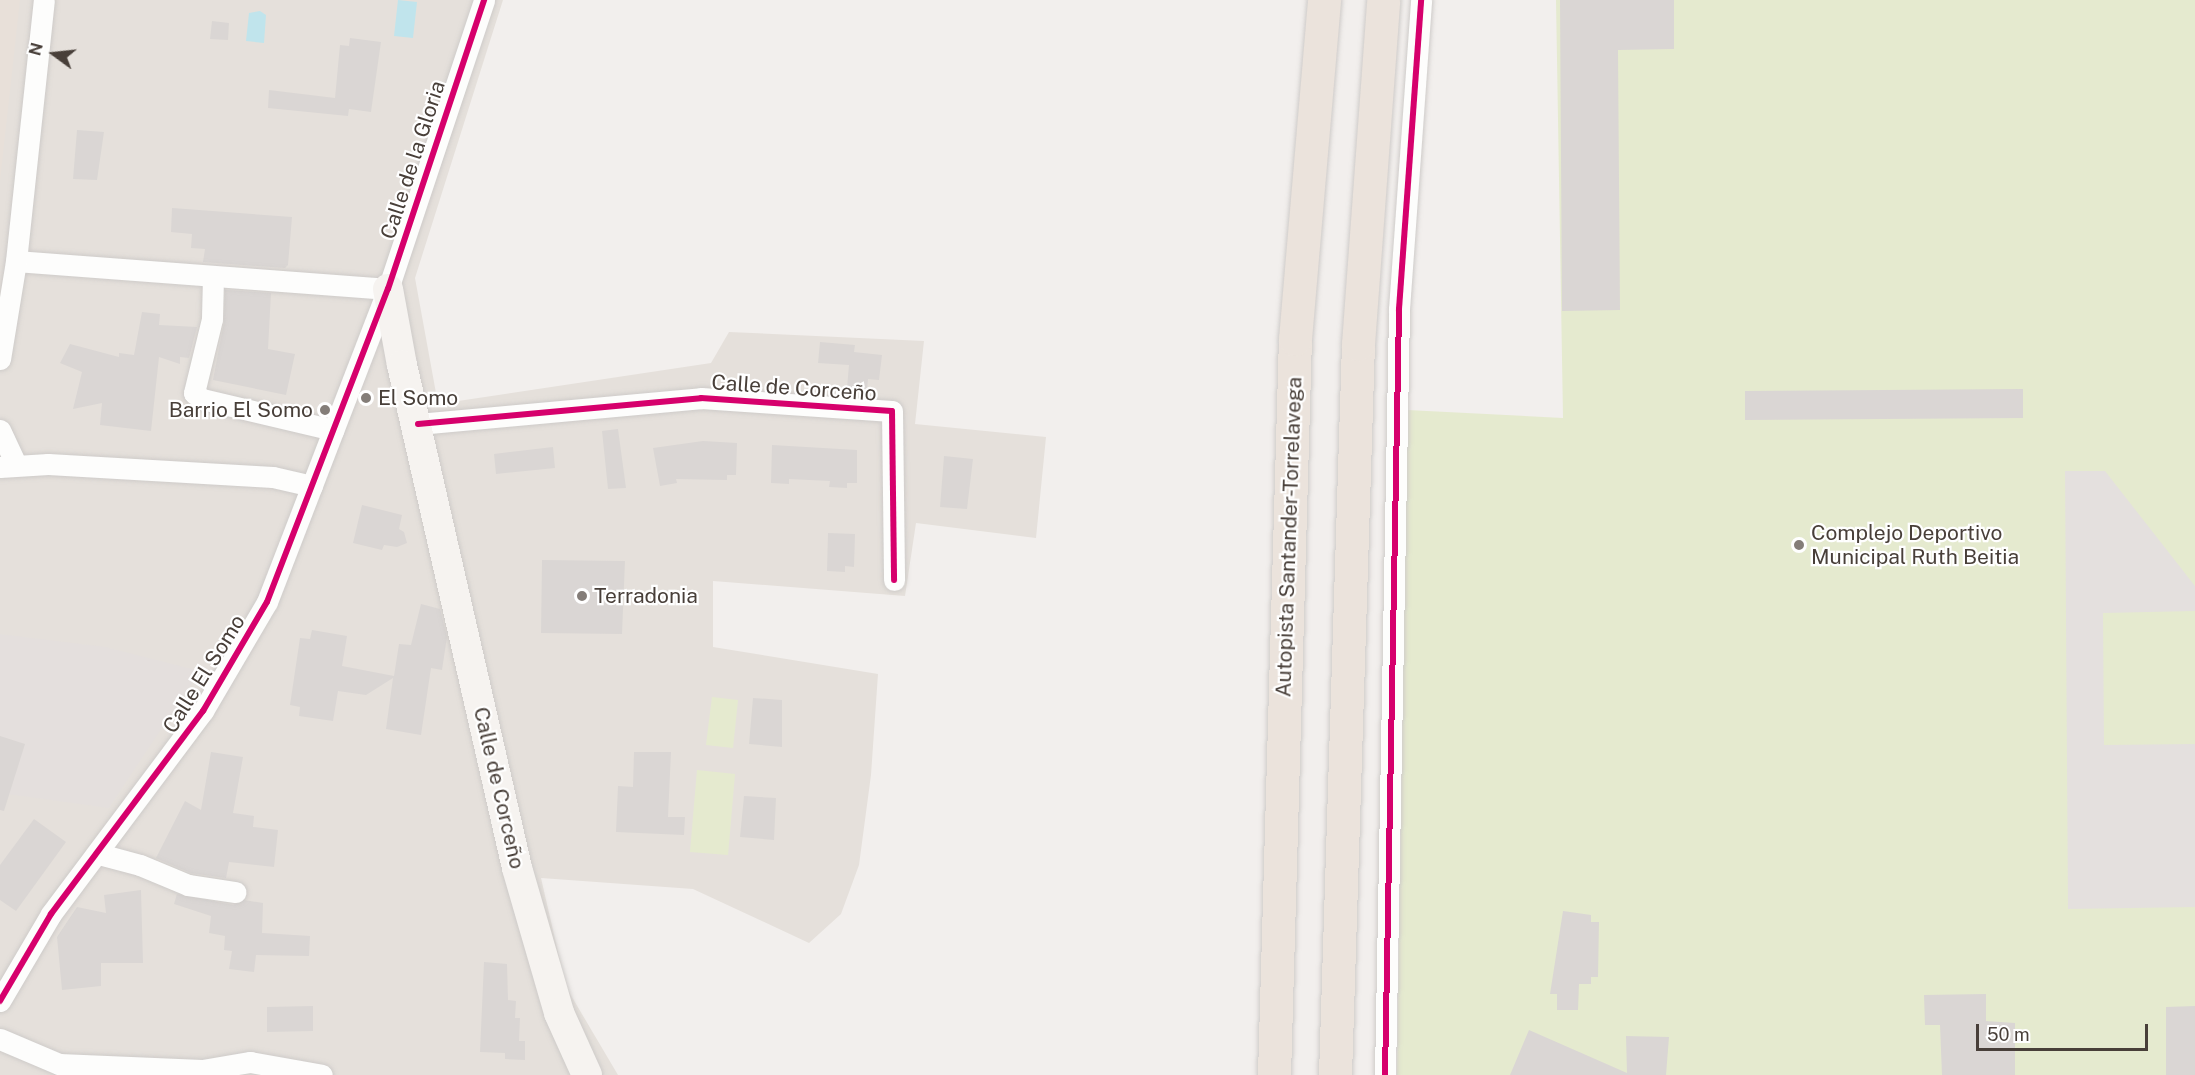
<!DOCTYPE html>
<html>
<head>
<meta charset="utf-8">
<style>
	body { margin:0 }
	#map { position:relative; width:2195px; height:1075px; overflow:hidden; background:#f2efed; font-family:"Public Sans",sans-serif }
	div>[style] { position:absolute }
	.residential>* { inset:0; background:#e5e0db }
	.industrial>* { inset:0; background:#e4dfdd }
	.education>* { inset:0; background:#e8e0d9 }
	.green>* { inset:0; background:#e5eacf }
	.parking>* { inset:0; background:#e4e0de }
	.water>* { inset:0; background:#c0e4ec }
	.building>* { inset:0; background:#dad6d4 }
	.roads { filter:drop-shadow(0 0 2px #cecbc9) drop-shadow(0 0 2px #cecbc9) }
	.street>* { height:21px; margin:-10.5px; padding:0 10.5px; transform-origin:10.5px; border-radius:10.5px; background:#fdfdfc }
	.secondary>* { height:30px; margin:-15px; padding:0 15px; transform-origin:15px; border-radius:15px; background:#f6f3f0 }
	.highway>* { height:33px; margin:-16.5px; padding:0 16.5px; transform-origin:16.5px; border-radius:16.5px; background:#ebe3dc }
	.cycleway>* { height:6px; margin:-3px; padding:0 3px; transform-origin:3px; border-radius:3px; background:#d6006c }
	.dots>* { width:16px; height:16px; translate:-50% -50%; box-sizing:border-box; border:3px solid #fff; border-radius:50% }
	span { translate:-50% -50%; white-space:nowrap; text-align:center; line-height:1.15; -webkit-text-stroke:4.5px #fff; paint-order:stroke }
	.street-label { font-size:21px; color:#483f39 }
	.poi-label { font-size:21px; color:#483f39 }
	.left { translate:0 -50%; text-align:left }
	.right { translate:-100% -50%; text-align:right }
	.north { position:absolute; left:24px; top:24px; width:60px; height:60px; -webkit-text-stroke:4px #fff; paint-order:stroke; rotate:285deg; font-size:16px; font-weight:700; line-height:24px; text-align:center; color:#483f39 }
	.north::after { content:''; display:block; margin:auto; width:21px; height:27px; background:#483f39; clip-path:polygon(50% 0,100% 100%,50% 72%,0 100%) }
	.scale { position:absolute; left:1976px; top:1024px; width:172px; height:27px; box-sizing:border-box; border:3px solid #483f39; border-top:0; padding-left:8px; font-size:18px; line-height:21px; white-space:nowrap; color:#483f39; -webkit-text-stroke:4px #fff; paint-order:stroke }
</style>
</head>
<body>
<div id="map">
	<div class="residential">
		<div style="clip-path:polygon(0 0,503px 0,415px 278px,438px 404px,711px 363px,729px 332px,924px 341px,915px 424px,1046px 437px,1036px 538px,916px 523px,905px 596px,713px 581px,713px 647px,878px 674px,871px 775px,859px 865px,841px 914px,809px 943px,693px 889px,541px 878px,566px 987px,618px 1075px,0 1075px)"></div>
	</div>
	<div class="industrial">
		<div style="clip-path:polygon(0 634px,105px 647px,200px 671px,109px 808px,0 793px)"></div>
	</div>
	<div class="education">
		<div style="clip-path:polygon(0 0,20px 0,0 181px)"></div>
	</div>
	<div class="green">
		<div style="clip-path:polygon(1556px 0,2195px 0,2195px 1075px,1397px 1075px,1407px 410px,1563px 418px)"></div>
		<div style="clip-path:polygon(712px 697px,738px 700px,733px 748px,706px 745px)"></div>
		<div style="clip-path:polygon(697px 770px,735px 774px,728px 855px,690px 852px)"></div>
	</div>
	<div class="parking">
		<div style="clip-path:polygon(2065px 471px,2105px 471px,2195px 586px,2195px 611px,2103px 613px,2104px 745px,2195px 744px,2195px 907px,2068px 909px)"></div>
	</div>
	<div class="water">
		<div style="clip-path:polygon(398px 0,417px 2px,413px 38px,394px 36px)"></div>
		<div style="clip-path:polygon(260px 11px,266px 15px,264px 43px,246px 41px,249px 13px)"></div>
	</div>
	<div class="building">
		<div style="clip-path:polygon(1560px 0,1674px 0,1674px 49px,1618px 50px,1620px 310px,1562px 311px)"></div>
		<div style="clip-path:polygon(212px 21px,229px 23px,228px 40px,210px 39px)"></div>
		<div style="clip-path:polygon(350px 38px,381px 42px,371px 112px,349px 109px,348px 116px,268px 108px,269px 90px,335px 98px,340px 45px,349px 46px)"></div>
		<div style="clip-path:polygon(77px 130px,104px 132px,97px 180px,73px 179px)"></div>
		<div style="clip-path:polygon(172px 208px,292px 217px,288px 265px,285px 268px,203px 262px,205px 249px,191px 248px,192px 234px,171px 232px)"></div>
		<div style="clip-path:polygon(225px 290px,271px 293px,268px 349px,295px 354px,286px 395px,213px 380px,224px 322px)"></div>
		<div style="clip-path:polygon(142px 312px,160px 314px,159px 325px,197px 327px,189px 358px,180px 357px,180px 364px,159px 357px,151px 431px,100px 425px,102px 403px,73px 409px,82px 372px,60px 363px,70px 344px,119px 357px,119px 353px,134px 355px)"></div>
		<div style="clip-path:polygon(820px 342px,855px 345px,854px 352px,882px 355px,879px 380px,868px 379px,867px 390px,847px 388px,849px 365px,818px 363px)"></div>
		<div style="clip-path:polygon(2023px 389px,2023px 418px,1745px 420px,1745px 391px)"></div>
		<div style="clip-path:polygon(618px 429px,626px 488px,608px 489px,602px 431px)"></div>
		<div style="clip-path:polygon(703px 441px,737px 443px,736px 475px,727px 475px,727px 480px,676px 479px,677px 483px,660px 486px,653px 448px)"></div>
		<div style="clip-path:polygon(772px 445px,857px 450px,857px 483px,847px 483px,847px 488px,829px 487px,830px 481px,789px 479px,789px 484px,771px 483px)"></div>
		<div style="clip-path:polygon(553px 447px,555px 468px,496px 474px,494px 454px)"></div>
		<div style="clip-path:polygon(944px 456px,973px 459px,967px 509px,940px 507px)"></div>
		<div style="clip-path:polygon(362px 505px,402px 515px,399px 529px,404px 532px,407px 543px,397px 547px,384px 545px,382px 550px,353px 543px)"></div>
		<div style="clip-path:polygon(828px 533px,855px 534px,854px 567px,845px 566px,845px 572px,827px 571px)"></div>
		<div style="clip-path:polygon(542px 560px,625px 561px,622px 634px,541px 633px)"></div>
		<div style="clip-path:polygon(421px 604px,440px 609px,447px 637px,442px 670px,431px 668px,421px 735px,386px 729px,393px 678px,366px 695px,338px 691px,333px 721px,299px 716px,300px 707px,290px 705px,300px 638px,310px 639px,312px 630px,347px 636px,342px 666px,394px 676px,399px 644px,411px 645px)"></div>
		<div style="clip-path:polygon(753px 698px,782px 700px,782px 747px,749px 744px)"></div>
		<div style="clip-path:polygon(0 736px,25px 744px,4px 811px,0 810px)"></div>
		<div style="clip-path:polygon(211px 752px,243px 757px,233px 813px,254px 816px,253px 827px,278px 830px,274px 867px,229px 862px,226px 878px,191px 873px,156px 858px,185px 801px,201px 810px)"></div>
		<div style="clip-path:polygon(634px 752px,671px 752px,668px 817px,685px 817px,684px 835px,616px 832px,618px 786px,633px 787px)"></div>
		<div style="clip-path:polygon(744px 796px,776px 798px,774px 840px,740px 837px)"></div>
		<div style="clip-path:polygon(34px 819px,66px 842px,16px 911px,0 900px,0 865px)"></div>
		<div style="clip-path:polygon(141px 890px,143px 963px,101px 963px,101px 986px,62px 990px,57px 937px,77px 907px,106px 913px,104px 895px)"></div>
		<div style="clip-path:polygon(177px 894px,233px 905px,244px 900px,263px 903px,262px 933px,310px 936px,309px 956px,256px 955px,254px 972px,229px 969px,232px 951px,224px 950px,225px 936px,209px 933px,211px 916px,174px 904px)"></div>
		<div style="clip-path:polygon(1563px 911px,1591px 915px,1591px 922px,1599px 922px,1598px 977px,1591px 977px,1591px 984px,1579px 984px,1578px 1010px,1557px 1010px,1557px 994px,1550px 994px)"></div>
		<div style="clip-path:polygon(484px 962px,507px 964px,508px 1000px,516px 1001px,515px 1018px,520px 1018px,519px 1041px,525px 1041px,525px 1060px,505px 1059px,505px 1053px,480px 1052px)"></div>
		<div style="clip-path:polygon(1986px 994px,1986px 1021px,2015px 1023px,2015px 1075px,1942px 1075px,1940px 1025px,1925px 1025px,1924px 995px)"></div>
		<div style="clip-path:polygon(313px 1006px,313px 1031px,267px 1032px,267px 1007px)"></div>
		<div style="clip-path:polygon(2195px 1006px,2195px 1075px,2166px 1075px,2166px 1007px)"></div>
		<div style="clip-path:polygon(1529px 1030px,1627px 1073px,1626px 1036px,1669px 1037px,1666px 1075px,1510px 1075px)"></div>
	</div>
	<div class="roads">
		<div class="street">
			<div style="left:16px;top:261px;width:373px;rotate:4.3deg"></div>
			<div style="left:213px;top:277px;width:42px;rotate:91.4deg"></div>
			<div style="left:212px;top:319px;width:76px;rotate:103.7deg"></div>
			<div style="left:194px;top:393px;width:10px;rotate:37deg"></div>
			<div style="left:202px;top:399px;width:135px;rotate:13.3deg"></div>
			<div style="left:0;top:359px;width:99px;rotate:-80.7deg"></div>
			<div style="left:16px;top:261px;width:262px;rotate:-83.9deg"></div>
			<div style="left:418px;top:424px;width:284px;rotate:-5.2deg"></div>
			<div style="left:701px;top:398px;width:191px;rotate:3.9deg"></div>
			<div style="left:892px;top:411px;width:169px;rotate:89.3deg"></div>
			<div style="left:0;top:430px;width:38px;rotate:65deg"></div>
			<div style="left:0;top:467px;width:48px;rotate:-3.6deg"></div>
			<div style="left:48px;top:464px;width:225px;rotate:3.3deg"></div>
			<div style="left:273px;top:477px;width:40px;rotate:13deg"></div>
			<div style="left:99px;top:854px;width:42px;rotate:15deg"></div>
			<div style="left:140px;top:865px;width:52px;rotate:22.6deg"></div>
			<div style="left:188px;top:885px;width:48px;rotate:8.5deg"></div>
			<div style="left:0;top:1001px;width:101px;rotate:-59.6deg"></div>
			<div style="left:51px;top:914px;width:254px;rotate:-53.2deg"></div>
			<div style="left:203px;top:711px;width:126px;rotate:-59.6deg"></div>
			<div style="left:267px;top:602px;width:336px;rotate:-68.9deg"></div>
			<div style="left:388px;top:289px;width:305px;rotate:-71.6deg"></div>
			<div style="left:0;top:1039px;width:64px;rotate:23deg"></div>
			<div style="left:59px;top:1064px;width:143px;rotate:2.4deg"></div>
			<div style="left:202px;top:1070px;width:49px;rotate:-9.5deg"></div>
			<div style="left:250px;top:1062px;width:73px;rotate:10.2deg"></div>
			<div style="left:1385px;top:1075px;width:766px;rotate:-88.95deg"></div>
			<div style="left:1399px;top:309px;width:310px;rotate:-85.9deg"></div>
		</div>
		<div class="secondary">
			<div style="left:388px;top:289px;width:77px;rotate:79.6deg"></div>
			<div style="left:402px;top:365px;width:516px;rotate:77.12deg"></div>
			<div style="left:517px;top:868px;width:151px;rotate:73.8deg"></div>
			<div style="left:559px;top:1013px;width:68px;rotate:65.7deg"></div>
		</div>
		<div class="highway">
			<div style="left:1274px;top:1075px;width:736px;rotate:-88.37deg"></div>
			<div style="left:1295px;top:339px;width:340px;rotate:-85.1deg"></div>
			<div style="left:1335px;top:1075px;width:731px;rotate:-88.2deg"></div>
			<div style="left:1358px;top:344px;width:345px;rotate:-85.8deg"></div>
		</div>
	</div>
	<div class="cycleway">
		<div style="left:418px;top:424px;width:284px;rotate:-5.2deg"></div>
		<div style="left:701px;top:398px;width:191px;rotate:3.9deg"></div>
		<div style="left:892px;top:411px;width:169px;rotate:89.3deg"></div>
		<div style="left:0;top:1001px;width:101px;rotate:-59.6deg"></div>
		<div style="left:51px;top:914px;width:254px;rotate:-53.2deg"></div>
		<div style="left:203px;top:711px;width:126px;rotate:-59.6deg"></div>
		<div style="left:267px;top:602px;width:336px;rotate:-68.9deg"></div>
		<div style="left:388px;top:289px;width:305px;rotate:-71.6deg"></div>
		<div style="left:1385px;top:1075px;width:766px;rotate:-88.95deg"></div>
		<div style="left:1399px;top:309px;width:310px;rotate:-85.9deg"></div>
	</div>
	<div class="dots">
		<div style="left:366px;top:398px;background:#847d78"></div>
		<div style="left:325px;top:410px;background:#847d78"></div>
		<div style="left:1799px;top:545px;background:#847d78"></div>
		<div style="left:582px;top:596px;background:#847d78"></div>
	</div>
	<div class="street-label">
		<span style="left:413px;top:160px;rotate:-72deg">Calle de la Gloria</span>
		<span style="left:794px;top:388px;rotate:4deg">Calle de Corceño</span>
		<span style="left:1289px;top:537px;rotate:-88deg">Autopista Santander-Torrelavega</span>
		<span style="left:204px;top:674px;rotate:-58deg">Calle El Somo</span>
		<span style="left:499px;top:788px;rotate:77deg">Calle de Corceño</span>
	</div>
	<div class="poi-label">
		<span class="left" style="left:378px;top:398px">El Somo</span>
		<span class="right" style="left:313px;top:410px">Barrio El Somo</span>
		<span class="left" style="left:1811px;top:545px">Complejo Deportivo<br>Municipal Ruth Beitia</span>
		<span class="left" style="left:594px;top:596px">Terradonia</span>
	</div>
	<div class="north">N</div>
	<div class="scale">50 m</div>
</div>
</body>
</html>
